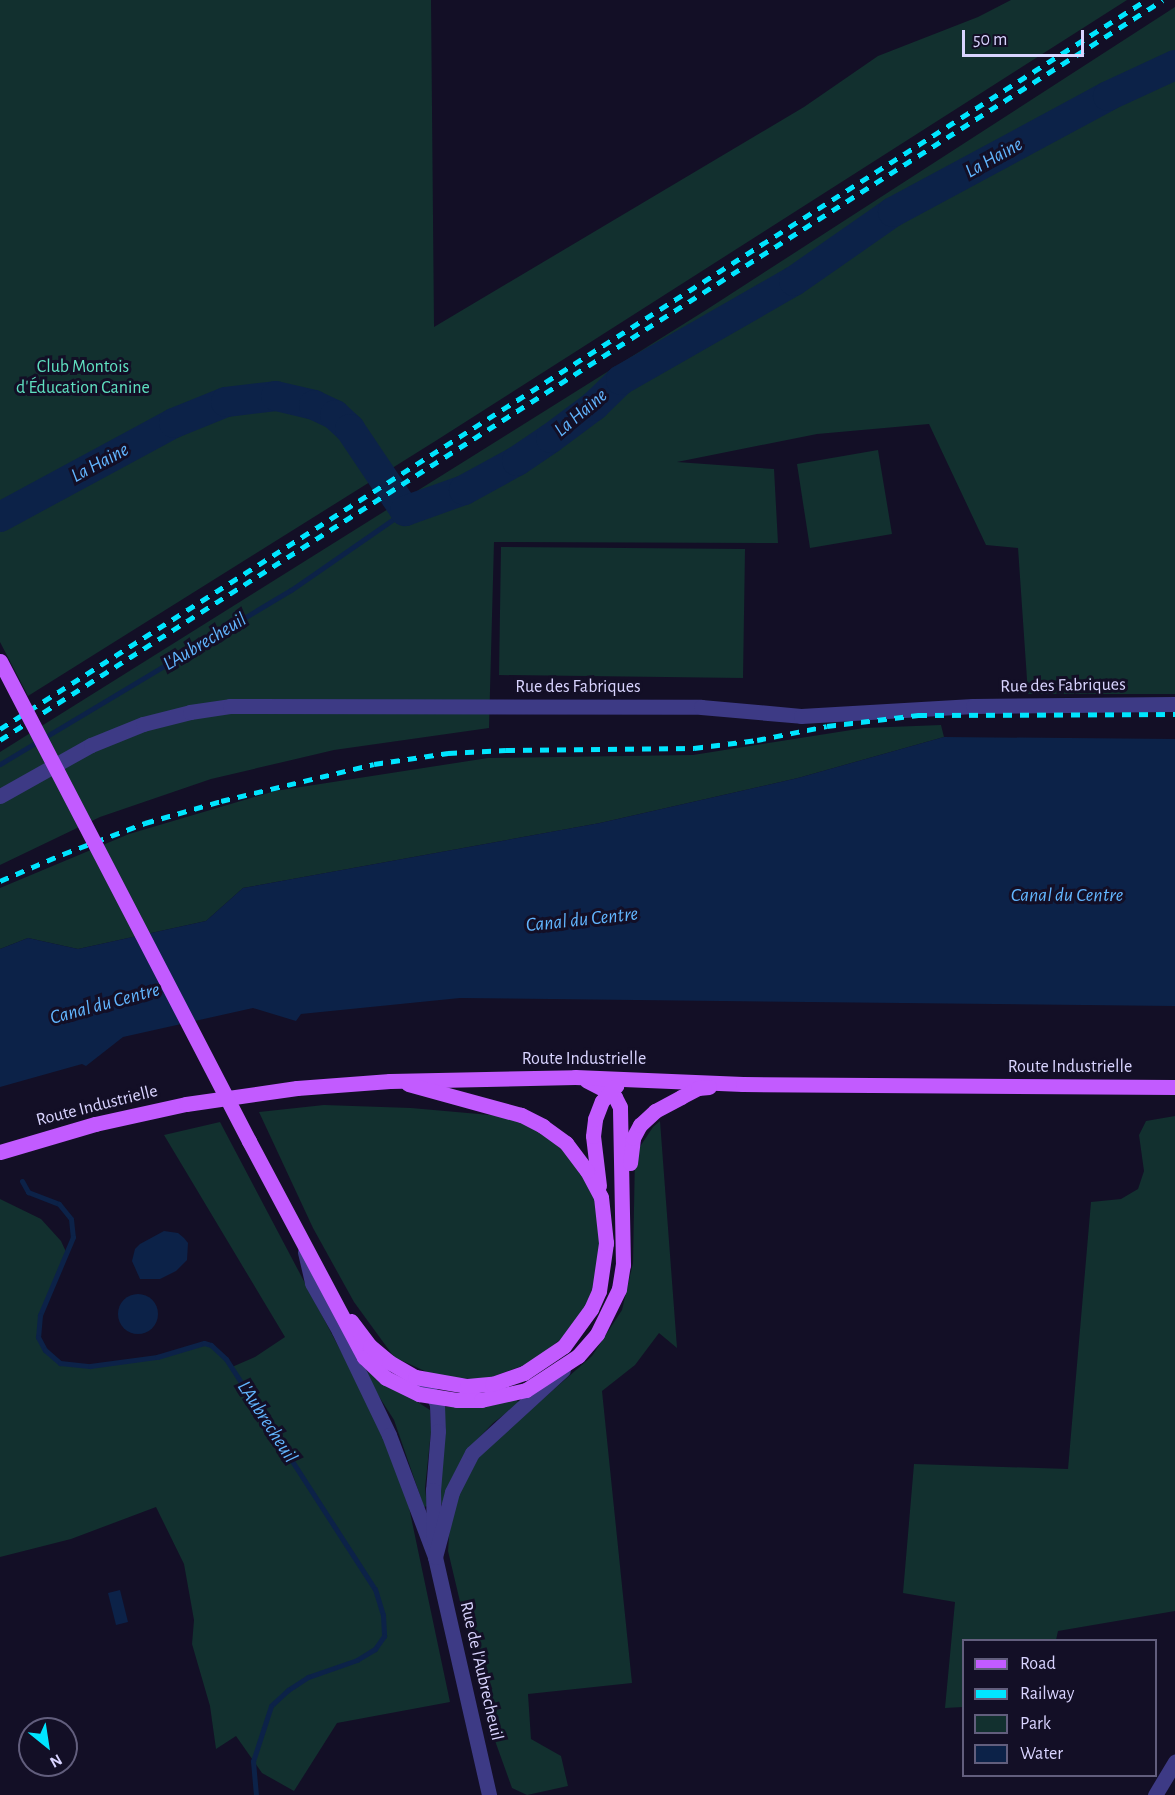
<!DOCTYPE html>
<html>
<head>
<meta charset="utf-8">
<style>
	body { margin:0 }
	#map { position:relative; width:1175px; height:1795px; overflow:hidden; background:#130f26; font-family:"Alegreya Sans",sans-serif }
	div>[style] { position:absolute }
	.green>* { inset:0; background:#12302f }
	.water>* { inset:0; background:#0c2248 }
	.round { border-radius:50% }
	.stream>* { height:5px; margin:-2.5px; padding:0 2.5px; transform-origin:2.5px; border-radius:2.5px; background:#0c2248 }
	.river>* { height:30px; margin:-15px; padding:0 15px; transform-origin:15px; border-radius:15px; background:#0c2248 }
	.minor>* { height:15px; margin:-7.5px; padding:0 7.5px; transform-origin:7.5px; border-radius:7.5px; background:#3d3a85 }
	.major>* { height:15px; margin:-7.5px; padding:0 7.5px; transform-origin:7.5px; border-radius:7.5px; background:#c25bff }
	.rail>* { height:4.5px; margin-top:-2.25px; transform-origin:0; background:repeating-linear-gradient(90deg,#00e5ff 0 9px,transparent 0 17px) }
	.major-bridge>* { height:15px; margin:-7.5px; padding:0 7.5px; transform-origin:7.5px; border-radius:7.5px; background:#c25bff }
	span { translate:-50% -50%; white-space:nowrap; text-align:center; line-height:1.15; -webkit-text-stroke:6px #130f26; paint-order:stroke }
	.park-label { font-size:18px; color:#5fe0c0 }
	.street-label { font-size:18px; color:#d9d4ff }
	.water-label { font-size:20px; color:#62b6ff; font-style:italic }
	.legend { position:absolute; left:962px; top:1639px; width:195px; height:138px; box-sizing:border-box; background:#130f26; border:2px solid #625e7d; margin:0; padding:8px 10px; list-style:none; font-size:18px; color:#d9d4ff }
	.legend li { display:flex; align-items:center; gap:12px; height:30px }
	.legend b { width:30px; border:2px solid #625e7d }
	.north { position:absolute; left:18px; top:1717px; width:60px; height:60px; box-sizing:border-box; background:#130f26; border:2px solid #625e7d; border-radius:50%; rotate:150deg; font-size:16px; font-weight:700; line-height:24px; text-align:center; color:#d9d4ff }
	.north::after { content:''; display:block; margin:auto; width:21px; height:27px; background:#00e5ff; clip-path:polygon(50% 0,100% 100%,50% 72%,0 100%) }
	.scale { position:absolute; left:962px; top:30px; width:122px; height:27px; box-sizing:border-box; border:3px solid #d9d4ff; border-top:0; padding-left:8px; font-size:18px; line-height:21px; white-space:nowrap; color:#d9d4ff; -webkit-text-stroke:4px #130f26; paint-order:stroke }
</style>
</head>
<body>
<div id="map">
	<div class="green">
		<div style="clip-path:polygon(0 0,431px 0,434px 327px,804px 107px,878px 56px,978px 17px,1011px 0,1127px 0,437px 440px,28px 696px,0 642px)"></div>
		<div style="clip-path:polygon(1175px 7px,1175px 694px,1028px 694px,1018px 548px,986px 545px,929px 424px,817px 434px,677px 462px,774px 469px,778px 543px,494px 542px,489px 728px,334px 750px,211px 779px,100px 817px,0 865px,0 752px,706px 310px)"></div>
		<div style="clip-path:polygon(878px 450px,892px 534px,810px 548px,797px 464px)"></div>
		<div style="clip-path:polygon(501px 547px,745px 549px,743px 678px,499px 675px)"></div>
		<div style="clip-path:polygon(941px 725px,944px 737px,798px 778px,600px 823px,243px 888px,206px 921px,78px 949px,28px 938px,0 949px,0 888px,129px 834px,275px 791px,488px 758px,693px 755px,864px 728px)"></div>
		<div style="clip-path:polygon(324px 1105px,411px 1108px,513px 1117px,537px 1128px,566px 1153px,595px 1194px,600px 1220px,599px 1272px,586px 1307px,561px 1339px,530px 1363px,486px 1379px,450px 1378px,429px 1373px,394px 1357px,354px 1302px,313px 1228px,259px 1112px)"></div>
		<div style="clip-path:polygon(1175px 1116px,1175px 1611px,1058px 1631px,1056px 1640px,964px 1640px,963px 1707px,945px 1708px,955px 1602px,903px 1593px,914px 1464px,1068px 1469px,1091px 1202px,1121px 1199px,1138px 1189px,1144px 1171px,1139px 1135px,1146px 1121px)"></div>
		<div style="clip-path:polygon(660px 1121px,677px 1348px,659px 1333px,635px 1365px,602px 1391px,632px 1683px,528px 1694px,531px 1739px,561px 1756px,568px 1786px,527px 1795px,512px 1788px,489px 1724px,448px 1551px,450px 1523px,457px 1494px,481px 1453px,592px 1356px,622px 1310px,633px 1263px,635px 1154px,653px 1127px)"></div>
		<div style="clip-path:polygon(220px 1122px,373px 1412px,407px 1498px,450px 1702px,337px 1723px,294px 1791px,262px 1773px,236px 1736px,216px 1749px,210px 1706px,192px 1644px,194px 1620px,184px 1564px,156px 1507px,71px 1539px,0 1557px,0 1199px,41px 1219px,61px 1241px,67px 1254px,40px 1315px,38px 1336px,45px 1350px,60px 1363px,90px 1366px,120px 1363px,157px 1357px,204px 1343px,211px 1345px,232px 1367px,255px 1357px,285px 1337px,164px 1135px)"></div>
		<div style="clip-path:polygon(368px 1370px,430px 1410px,431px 1431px,425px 1488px,427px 1506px,424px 1507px,394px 1420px,371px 1384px,365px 1371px)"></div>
		<div style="clip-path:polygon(516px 1399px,519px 1403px,493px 1423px,470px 1447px,442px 1504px,438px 1503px,445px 1407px,491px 1406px)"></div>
	</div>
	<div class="water">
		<div style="clip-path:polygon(944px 737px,1175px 739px,1175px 1006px,460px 998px,301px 1014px,296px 1021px,253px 1008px,123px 1037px,86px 1066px,82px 1064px,0 1087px,0 949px,28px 938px,78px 949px,206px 921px,243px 888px,600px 823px,798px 778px)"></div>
		<div style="clip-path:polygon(164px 1231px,178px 1233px,184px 1238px,188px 1243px,187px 1260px,176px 1271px,160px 1279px,140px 1279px,132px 1261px,135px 1249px,140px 1244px)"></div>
		<div class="round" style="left:118px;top:1294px;width:40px;height:40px"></div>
		<div style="clip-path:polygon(120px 1590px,128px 1622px,116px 1625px,108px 1593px)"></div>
	</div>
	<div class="stream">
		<div style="left:0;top:764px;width:339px;rotate:-30.9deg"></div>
		<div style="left:291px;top:590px;width:139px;rotate:-34.7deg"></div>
		<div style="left:22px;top:1181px;width:13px;rotate:61deg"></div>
		<div style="left:28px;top:1192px;width:33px;rotate:21deg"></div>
		<div style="left:59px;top:1204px;width:19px;rotate:51deg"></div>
		<div style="left:71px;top:1219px;width:18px;rotate:84deg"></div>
		<div style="left:73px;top:1237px;width:85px;rotate:112.9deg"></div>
		<div style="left:40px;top:1315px;width:22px;rotate:95deg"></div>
		<div style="left:38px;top:1337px;width:15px;rotate:62deg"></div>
		<div style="left:45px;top:1350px;width:20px;rotate:41deg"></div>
		<div style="left:60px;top:1363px;width:30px;rotate:6deg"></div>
		<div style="left:90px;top:1366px;width:68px;rotate:-7.7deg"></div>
		<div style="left:157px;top:1357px;width:49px;rotate:-16.6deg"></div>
		<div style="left:204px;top:1343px;width:7px;rotate:16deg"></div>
		<div style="left:211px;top:1345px;width:21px;rotate:43deg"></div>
		<div style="left:226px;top:1359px;width:274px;rotate:57.1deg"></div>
		<div style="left:375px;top:1589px;width:27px;rotate:73deg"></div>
		<div style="left:383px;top:1615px;width:21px;rotate:87deg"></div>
		<div style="left:384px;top:1636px;width:16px;rotate:125deg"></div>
		<div style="left:375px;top:1649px;width:21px;rotate:149deg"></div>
		<div style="left:357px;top:1660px;width:52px;rotate:160.9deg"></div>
		<div style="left:308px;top:1677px;width:24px;rotate:147deg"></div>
		<div style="left:288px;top:1690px;width:23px;rotate:137deg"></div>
		<div style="left:271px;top:1706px;width:58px;rotate:108.1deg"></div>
		<div style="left:253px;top:1761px;width:34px;rotate:85deg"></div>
	</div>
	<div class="river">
		<div style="left:0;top:517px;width:198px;rotate:-28.4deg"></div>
		<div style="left:174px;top:423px;width:56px;rotate:-22deg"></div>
		<div style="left:226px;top:402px;width:50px;rotate:-6.8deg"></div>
		<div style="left:276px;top:396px;width:39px;rotate:13deg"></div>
		<div style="left:314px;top:405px;width:23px;rotate:25deg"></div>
		<div style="left:335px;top:415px;width:21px;rotate:43deg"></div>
		<div style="left:350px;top:429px;width:99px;rotate:56.1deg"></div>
		<div style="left:405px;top:511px;width:63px;rotate:-19.6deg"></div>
		<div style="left:464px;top:490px;width:60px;rotate:-28.7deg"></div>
		<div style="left:517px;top:461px;width:41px;rotate:-34.1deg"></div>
		<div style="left:551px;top:438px;width:54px;rotate:-36.7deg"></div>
		<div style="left:594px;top:406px;width:37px;rotate:-44deg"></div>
		<div style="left:621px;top:380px;width:199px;rotate:-29.8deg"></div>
		<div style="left:794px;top:281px;width:121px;rotate:-34.9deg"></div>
		<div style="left:893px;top:212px;width:244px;rotate:-28.3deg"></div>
		<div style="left:1108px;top:96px;width:74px;rotate:-24.8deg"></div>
	</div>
	<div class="minor">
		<div style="left:0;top:796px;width:104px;rotate:-29.3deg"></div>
		<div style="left:91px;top:745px;width:56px;rotate:-22deg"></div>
		<div style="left:143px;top:724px;width:49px;rotate:-14.3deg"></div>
		<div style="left:190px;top:712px;width:40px;rotate:-8.5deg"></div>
		<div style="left:230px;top:706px;width:471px;rotate:0.1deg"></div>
		<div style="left:701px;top:707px;width:100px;rotate:5.1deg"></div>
		<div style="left:801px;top:716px;width:172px;rotate:-3.3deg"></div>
		<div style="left:973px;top:706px;width:202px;rotate:-0.6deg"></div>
		<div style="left:305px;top:1252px;width:32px;rotate:77deg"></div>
		<div style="left:312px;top:1283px;width:55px;rotate:60.6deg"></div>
		<div style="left:339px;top:1331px;width:115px;rotate:64.3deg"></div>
		<div style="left:389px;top:1435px;width:130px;rotate:69.3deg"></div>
		<div style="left:435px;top:1557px;width:244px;rotate:77.2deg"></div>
		<div style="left:415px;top:1377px;width:28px;rotate:46deg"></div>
		<div style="left:434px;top:1397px;width:9px;rotate:69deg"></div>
		<div style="left:437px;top:1405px;width:26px;rotate:88deg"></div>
		<div style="left:438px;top:1431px;width:59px;rotate:94.8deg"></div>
		<div style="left:433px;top:1490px;width:49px;rotate:88.8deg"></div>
		<div style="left:435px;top:1557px;width:67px;rotate:-75.3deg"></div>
		<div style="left:452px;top:1492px;width:44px;rotate:-62.9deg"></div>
		<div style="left:472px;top:1453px;width:123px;rotate:-42.4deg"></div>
		<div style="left:1155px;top:1795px;width:39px;rotate:-59deg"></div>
	</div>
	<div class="major">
		<div style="left:249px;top:1141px;width:245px;rotate:62deg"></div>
		<div style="left:364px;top:1357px;width:30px;rotate:44deg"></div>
		<div style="left:386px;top:1378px;width:37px;rotate:26deg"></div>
		<div style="left:419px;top:1394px;width:38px;rotate:9deg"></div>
		<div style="left:457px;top:1400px;width:24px"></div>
		<div style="left:481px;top:1400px;width:46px;rotate:-12.5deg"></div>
		<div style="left:526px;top:1390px;width:62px;rotate:-33.2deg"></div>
		<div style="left:578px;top:1356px;width:29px;rotate:-49deg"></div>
		<div style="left:597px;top:1334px;width:50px;rotate:-63.9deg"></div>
		<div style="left:619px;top:1289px;width:24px;rotate:-81deg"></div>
		<div style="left:623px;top:1265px;width:158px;rotate:-91.1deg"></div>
		<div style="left:620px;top:1107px;width:11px;rotate:-117deg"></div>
		<div style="left:615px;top:1097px;width:8px;rotate:-140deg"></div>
		<div style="left:609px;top:1092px;width:25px;rotate:-153deg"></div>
		<div style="left:0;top:1152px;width:99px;rotate:-16.4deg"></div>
		<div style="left:95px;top:1124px;width:93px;rotate:-12.4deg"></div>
		<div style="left:186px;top:1104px;width:112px;rotate:-8.2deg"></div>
		<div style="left:297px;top:1088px;width:93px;rotate:-4.3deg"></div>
		<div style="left:390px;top:1081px;width:185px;rotate:-1.2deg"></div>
		<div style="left:575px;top:1077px;width:168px;rotate:2.4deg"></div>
		<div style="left:743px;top:1084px;width:432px;rotate:0.4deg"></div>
		<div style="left:630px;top:1163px;width:25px;rotate:-83deg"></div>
		<div style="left:633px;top:1138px;width:15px;rotate:-62deg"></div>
		<div style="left:640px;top:1125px;width:21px;rotate:-43deg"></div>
		<div style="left:655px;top:1111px;width:30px;rotate:-28deg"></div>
		<div style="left:681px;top:1097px;width:19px;rotate:-28deg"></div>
		<div style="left:698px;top:1088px;width:11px;rotate:-5deg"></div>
		<div style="left:599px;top:1186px;width:50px;rotate:-96.8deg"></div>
		<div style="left:593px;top:1136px;width:17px;rotate:-83deg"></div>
		<div style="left:595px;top:1119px;width:19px;rotate:-69deg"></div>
		<div style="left:602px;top:1101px;width:21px;rotate:-47deg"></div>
		<div style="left:351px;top:1321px;width:31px;rotate:53deg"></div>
		<div style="left:370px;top:1346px;width:25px;rotate:40deg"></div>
		<div style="left:389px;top:1362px;width:30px;rotate:30deg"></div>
		<div style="left:415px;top:1377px;width:53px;rotate:9.8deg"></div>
		<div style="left:467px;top:1386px;width:25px;rotate:-5deg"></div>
		<div style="left:492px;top:1384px;width:34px;rotate:-19deg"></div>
		<div style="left:524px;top:1373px;width:48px;rotate:-34deg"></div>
		<div style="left:564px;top:1346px;width:46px;rotate:-53.9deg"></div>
		<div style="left:591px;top:1309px;width:20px;rotate:-66deg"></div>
		<div style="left:599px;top:1291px;width:49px;rotate:-81.7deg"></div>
		<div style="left:606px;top:1243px;width:46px;rotate:-96.2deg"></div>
		<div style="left:601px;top:1197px;width:30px;rotate:-118deg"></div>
		<div style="left:587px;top:1171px;width:35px;rotate:-127deg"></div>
		<div style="left:566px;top:1143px;width:29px;rotate:-144deg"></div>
		<div style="left:543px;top:1126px;width:25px;rotate:-153deg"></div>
		<div style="left:521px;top:1115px;width:117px;rotate:-164.7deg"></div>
	</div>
	<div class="rail">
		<div style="left:0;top:729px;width:1358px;rotate:-32.46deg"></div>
		<div style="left:0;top:740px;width:1378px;rotate:-32.47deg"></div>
		<div style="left:0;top:881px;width:69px;rotate:-23.2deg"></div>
		<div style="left:63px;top:854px;width:88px;rotate:-20.7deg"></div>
		<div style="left:145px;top:823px;width:79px;rotate:-16.1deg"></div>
		<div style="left:221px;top:801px;width:157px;rotate:-13.6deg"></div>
		<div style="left:374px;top:764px;width:75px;rotate:-8.5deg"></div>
		<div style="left:448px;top:753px;width:58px;rotate:-3deg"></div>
		<div style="left:506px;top:750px;width:188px;rotate:-0.6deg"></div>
		<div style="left:694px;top:748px;width:64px;rotate:-7.2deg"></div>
		<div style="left:757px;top:740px;width:71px;rotate:-11.3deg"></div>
		<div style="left:827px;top:726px;width:92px;rotate:-6.9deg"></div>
		<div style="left:918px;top:715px;width:257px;rotate:-0.2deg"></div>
	</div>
	<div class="major-bridge">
		<div style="left:0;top:661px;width:541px;rotate:62.58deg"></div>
	</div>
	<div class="park-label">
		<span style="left:83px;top:378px">Club Montois<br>d'Éducation Canine</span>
	</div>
	<div class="street-label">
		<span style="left:1063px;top:686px;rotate:-1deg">Rue des Fabriques</span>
		<span style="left:578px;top:687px">Rue des Fabriques</span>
		<span style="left:584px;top:1059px">Route Industrielle</span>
		<span style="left:1070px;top:1067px">Route Industrielle</span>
		<span style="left:97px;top:1106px;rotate:-14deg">Route Industrielle</span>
		<span style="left:481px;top:1671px;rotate:77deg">Rue de l'Aubrecheuil</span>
	</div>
	<div class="water-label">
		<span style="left:994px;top:158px;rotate:-29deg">La Haine</span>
		<span style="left:581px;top:413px;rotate:-40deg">La Haine</span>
		<span style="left:100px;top:463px;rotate:-28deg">La Haine</span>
		<span style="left:205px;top:642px;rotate:-31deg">L'Aubrecheuil</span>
		<span style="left:1067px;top:895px">Canal du Centre</span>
		<span style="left:582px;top:920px;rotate:-6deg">Canal du Centre</span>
		<span style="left:105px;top:1004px;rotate:-15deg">Canal du Centre</span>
		<span style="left:267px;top:1422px;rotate:57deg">L'Aubrecheuil</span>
	</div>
	<ul class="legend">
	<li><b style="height:8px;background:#c25bff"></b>Road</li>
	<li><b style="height:8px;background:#00e5ff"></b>Railway</li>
	<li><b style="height:16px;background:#12302f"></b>Park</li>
	<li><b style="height:16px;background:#0c2248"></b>Water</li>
	</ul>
	<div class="north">N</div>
	<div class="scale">50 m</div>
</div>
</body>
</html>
